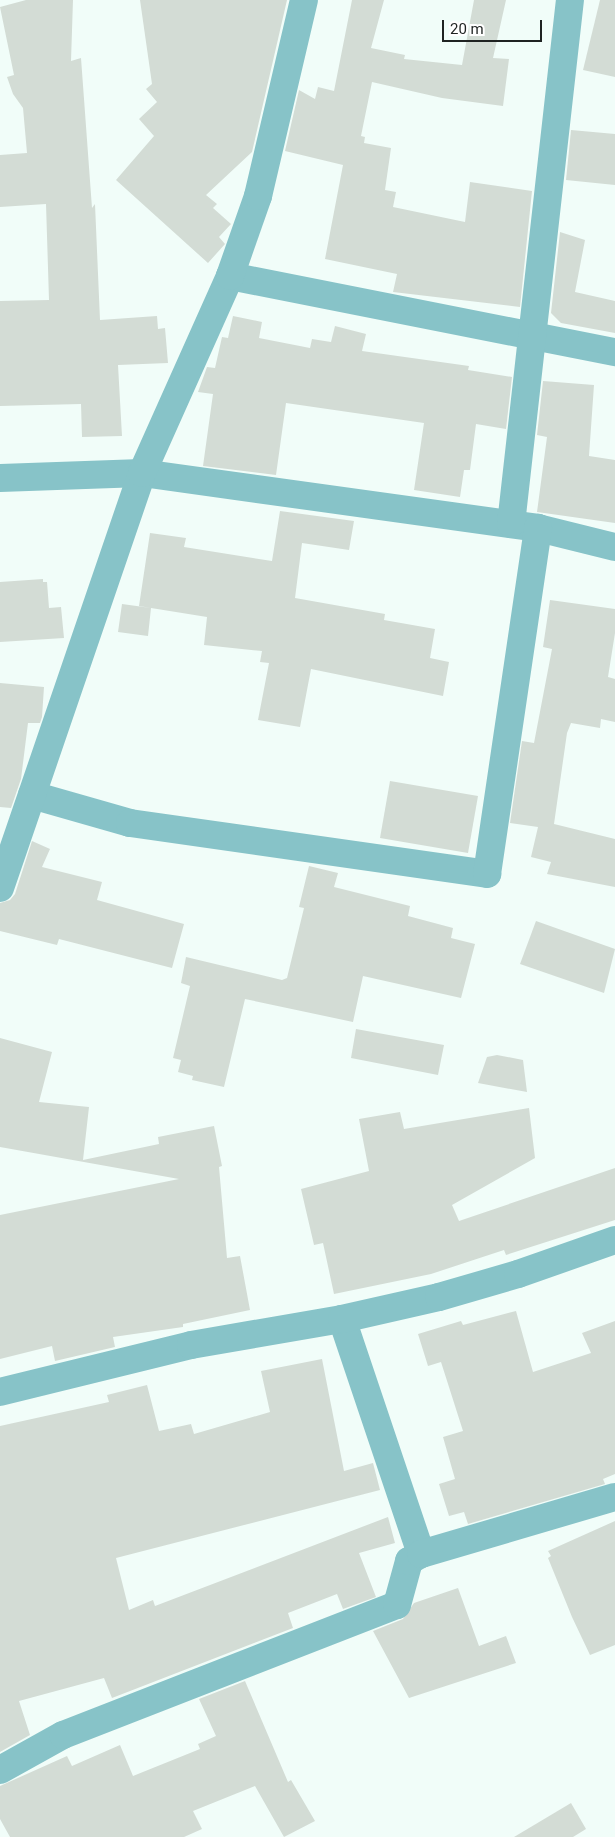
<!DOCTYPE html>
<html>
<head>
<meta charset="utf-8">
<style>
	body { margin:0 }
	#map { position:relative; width:615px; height:1837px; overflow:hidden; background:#f1fdf9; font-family:Roboto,sans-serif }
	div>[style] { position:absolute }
	.building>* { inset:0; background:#d3dcd5 }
	.street>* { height:28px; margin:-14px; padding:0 14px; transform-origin:14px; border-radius:14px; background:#87c3c8 }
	span { translate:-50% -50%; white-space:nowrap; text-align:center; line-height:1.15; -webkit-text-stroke:4.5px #fff; paint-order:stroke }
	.scale { position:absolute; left:442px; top:20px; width:100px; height:22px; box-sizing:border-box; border:2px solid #1f2322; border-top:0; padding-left:6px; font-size:15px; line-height:18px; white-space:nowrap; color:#1f2322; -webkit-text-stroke:4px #fff; paint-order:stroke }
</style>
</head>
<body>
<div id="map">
	<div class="building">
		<div style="clip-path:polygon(26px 0,73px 0,71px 61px,81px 58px,92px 208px,95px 204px,100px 320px,157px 316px,158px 329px,165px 328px,168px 363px,118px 365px,122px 436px,82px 437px,81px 404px,0 406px,0 301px,49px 300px,46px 204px,0 207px,0 155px,27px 153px,23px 108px,13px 94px,7px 77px,14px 75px,0 7px)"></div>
		<div style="clip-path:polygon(140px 0,287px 0,252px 152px,206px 195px,217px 204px,213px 208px,231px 224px,219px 237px,225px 244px,208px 263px,116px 180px,154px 136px,139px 119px,157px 102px,146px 89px,152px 84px)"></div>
		<div style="clip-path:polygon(352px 0,384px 0,371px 48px,405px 55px,404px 59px,462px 65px,474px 0,506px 0,493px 58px,509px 59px,503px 106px,442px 98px,372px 82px,361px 136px,365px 137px,364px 143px,391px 148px,385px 190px,396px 192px,393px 207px,465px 222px,470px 182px,532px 191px,520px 307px,393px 292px,397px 274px,325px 259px,343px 165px,285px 151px,299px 90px,315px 99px,318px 87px,334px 91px)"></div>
		<div style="clip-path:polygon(600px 0,615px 0,615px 77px,583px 70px)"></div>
		<div style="clip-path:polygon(571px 130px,615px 134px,615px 185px,566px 180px)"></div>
		<div style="clip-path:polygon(560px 232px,585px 240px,575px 292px,615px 301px,615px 333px,561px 323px,551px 313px)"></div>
		<div style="clip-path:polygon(233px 316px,262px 322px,259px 338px,310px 348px,312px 339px,331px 342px,335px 326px,366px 334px,362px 351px,469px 366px,468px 370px,512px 377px,506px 429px,476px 424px,470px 470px,464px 470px,460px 497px,414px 490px,424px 423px,286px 403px,276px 475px,203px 466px,213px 394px,198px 392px,207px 367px,215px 368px,222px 337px,228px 338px)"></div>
		<div style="clip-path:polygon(543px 381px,594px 385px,589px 456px,615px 460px,615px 523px,537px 512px,547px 437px,537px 435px)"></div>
		<div style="clip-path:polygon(280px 511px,354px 521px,349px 550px,302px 543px,295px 598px,385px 614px,384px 620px,435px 629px,430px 658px,449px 662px,443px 696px,311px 669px,300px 727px,258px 720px,269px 663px,260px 662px,262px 651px,204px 645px,207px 617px,151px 608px,148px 636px,118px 632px,122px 604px,151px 608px,139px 606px,150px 533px,186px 538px,184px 547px,272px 561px)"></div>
		<div style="clip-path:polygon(43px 579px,43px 582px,47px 582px,49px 608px,61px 607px,64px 638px,0 642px,0 582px)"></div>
		<div style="clip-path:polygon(550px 600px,615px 609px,615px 633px,608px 677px,615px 679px,615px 722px,601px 719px,600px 728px,571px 723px,567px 733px,554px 824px,615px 839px,615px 887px,547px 874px,551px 862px,531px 857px,538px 827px,510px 823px,522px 741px,534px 743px,552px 649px,543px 647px)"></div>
		<div style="clip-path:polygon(0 683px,44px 687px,42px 717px,40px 723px,28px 723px,21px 779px,11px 808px,0 807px)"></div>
		<div style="clip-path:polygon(390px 781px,478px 796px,468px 853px,380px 838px)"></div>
		<div style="clip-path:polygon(32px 841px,50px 849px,42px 867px,102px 882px,97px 900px,184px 924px,172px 968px,59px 939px,57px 945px,0 931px,0 903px,10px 900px,15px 894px)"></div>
		<div style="clip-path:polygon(309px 866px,338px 873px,334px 887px,410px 906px,408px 916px,453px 928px,451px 938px,475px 944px,461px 998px,363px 976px,353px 1022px,245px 999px,224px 1087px,192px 1080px,193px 1076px,178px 1072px,181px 1060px,173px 1058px,190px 986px,181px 983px,186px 957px,282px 980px,287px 978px,304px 908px,299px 907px)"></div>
		<div style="clip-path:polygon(536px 921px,615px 949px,604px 993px,520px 964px)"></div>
		<div style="clip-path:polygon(356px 1029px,444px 1045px,438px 1075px,351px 1058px)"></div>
		<div style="clip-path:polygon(0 1038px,52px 1052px,39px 1102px,89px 1107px,83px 1160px,159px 1144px,158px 1137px,214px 1126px,222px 1166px,219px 1167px,227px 1258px,240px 1256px,250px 1310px,183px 1324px,183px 1327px,113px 1337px,115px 1347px,55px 1361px,52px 1346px,0 1359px,0 1215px,179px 1179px,0 1147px)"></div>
		<div style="clip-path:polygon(497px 1055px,523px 1060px,527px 1092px,478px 1083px,487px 1057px)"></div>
		<div style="clip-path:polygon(529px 1108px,535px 1158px,452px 1205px,459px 1221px,615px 1168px,615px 1220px,506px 1255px,504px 1250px,431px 1274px,334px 1294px,323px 1243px,314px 1245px,301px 1189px,369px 1171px,359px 1119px,400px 1112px,404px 1129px)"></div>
		<div style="clip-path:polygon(516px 1311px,533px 1372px,591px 1353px,582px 1333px,615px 1321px,615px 1474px,603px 1479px,605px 1484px,468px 1524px,464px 1512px,449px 1516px,439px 1484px,455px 1479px,443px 1437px,463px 1431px,441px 1362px,428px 1366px,418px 1334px,461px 1321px,463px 1325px)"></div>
		<div style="clip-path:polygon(322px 1359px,344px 1471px,373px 1463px,380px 1490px,116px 1558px,129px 1610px,153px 1600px,155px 1606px,388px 1517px,395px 1543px,359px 1553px,376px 1597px,343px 1609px,337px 1594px,288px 1613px,293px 1628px,112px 1698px,104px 1678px,19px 1701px,30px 1735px,0 1752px,0 1426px,109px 1402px,107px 1395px,147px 1385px,159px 1431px,191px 1424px,194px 1434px,270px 1412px,261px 1371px)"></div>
		<div style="clip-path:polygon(615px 1521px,615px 1645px,590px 1655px,572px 1617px,548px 1558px,551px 1556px,548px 1551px)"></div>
		<div style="clip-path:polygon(458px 1588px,479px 1646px,506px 1636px,516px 1663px,409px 1698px,373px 1631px,403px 1619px,414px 1603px)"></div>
		<div style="clip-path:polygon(245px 1681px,288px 1782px,291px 1780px,315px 1821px,284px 1837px,255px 1786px,193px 1811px,202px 1829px,184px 1837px,10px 1837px,0 1819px,0 1786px,67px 1756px,72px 1766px,120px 1745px,133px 1776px,200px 1749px,198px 1744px,216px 1736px,199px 1699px)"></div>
		<div style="clip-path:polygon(571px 1803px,586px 1829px,573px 1837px,514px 1837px)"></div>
	</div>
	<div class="street">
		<div style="left:230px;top:276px;width:392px;rotate:11.2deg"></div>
		<div style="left:0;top:478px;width:142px;rotate:-2deg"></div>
		<div style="left:142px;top:473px;width:400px;rotate:7.9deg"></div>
		<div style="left:538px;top:528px;width:79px;rotate:13.9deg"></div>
		<div style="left:511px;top:524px;width:527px;rotate:-83.58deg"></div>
		<div style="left:32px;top:795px;width:102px;rotate:15.9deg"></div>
		<div style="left:130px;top:823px;width:361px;rotate:8.1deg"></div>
		<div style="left:487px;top:874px;width:350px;rotate:-81.6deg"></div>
		<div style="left:0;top:888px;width:439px;rotate:-71.1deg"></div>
		<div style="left:142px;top:473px;width:216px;rotate:-65.9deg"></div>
		<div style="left:230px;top:276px;width:85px;rotate:-70.7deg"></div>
		<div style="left:258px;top:196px;width:201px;rotate:-76.8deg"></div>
		<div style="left:342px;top:1319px;width:248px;rotate:71.4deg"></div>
		<div style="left:0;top:1392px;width:197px;rotate:-13.8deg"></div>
		<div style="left:191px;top:1345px;width:153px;rotate:-9.8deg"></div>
		<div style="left:342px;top:1319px;width:99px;rotate:-12.8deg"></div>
		<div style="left:439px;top:1297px;width:82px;rotate:-16.2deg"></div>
		<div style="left:518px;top:1274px;width:103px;rotate:-19.3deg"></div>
		<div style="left:0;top:1770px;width:72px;rotate:-29.1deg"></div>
		<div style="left:63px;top:1735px;width:358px;rotate:-21.3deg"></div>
		<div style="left:397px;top:1605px;width:46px;rotate:-74.7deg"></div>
		<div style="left:409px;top:1561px;width:14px;rotate:-30deg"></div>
		<div style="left:421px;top:1554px;width:202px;rotate:-16.4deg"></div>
	</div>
	<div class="scale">20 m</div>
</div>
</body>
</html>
